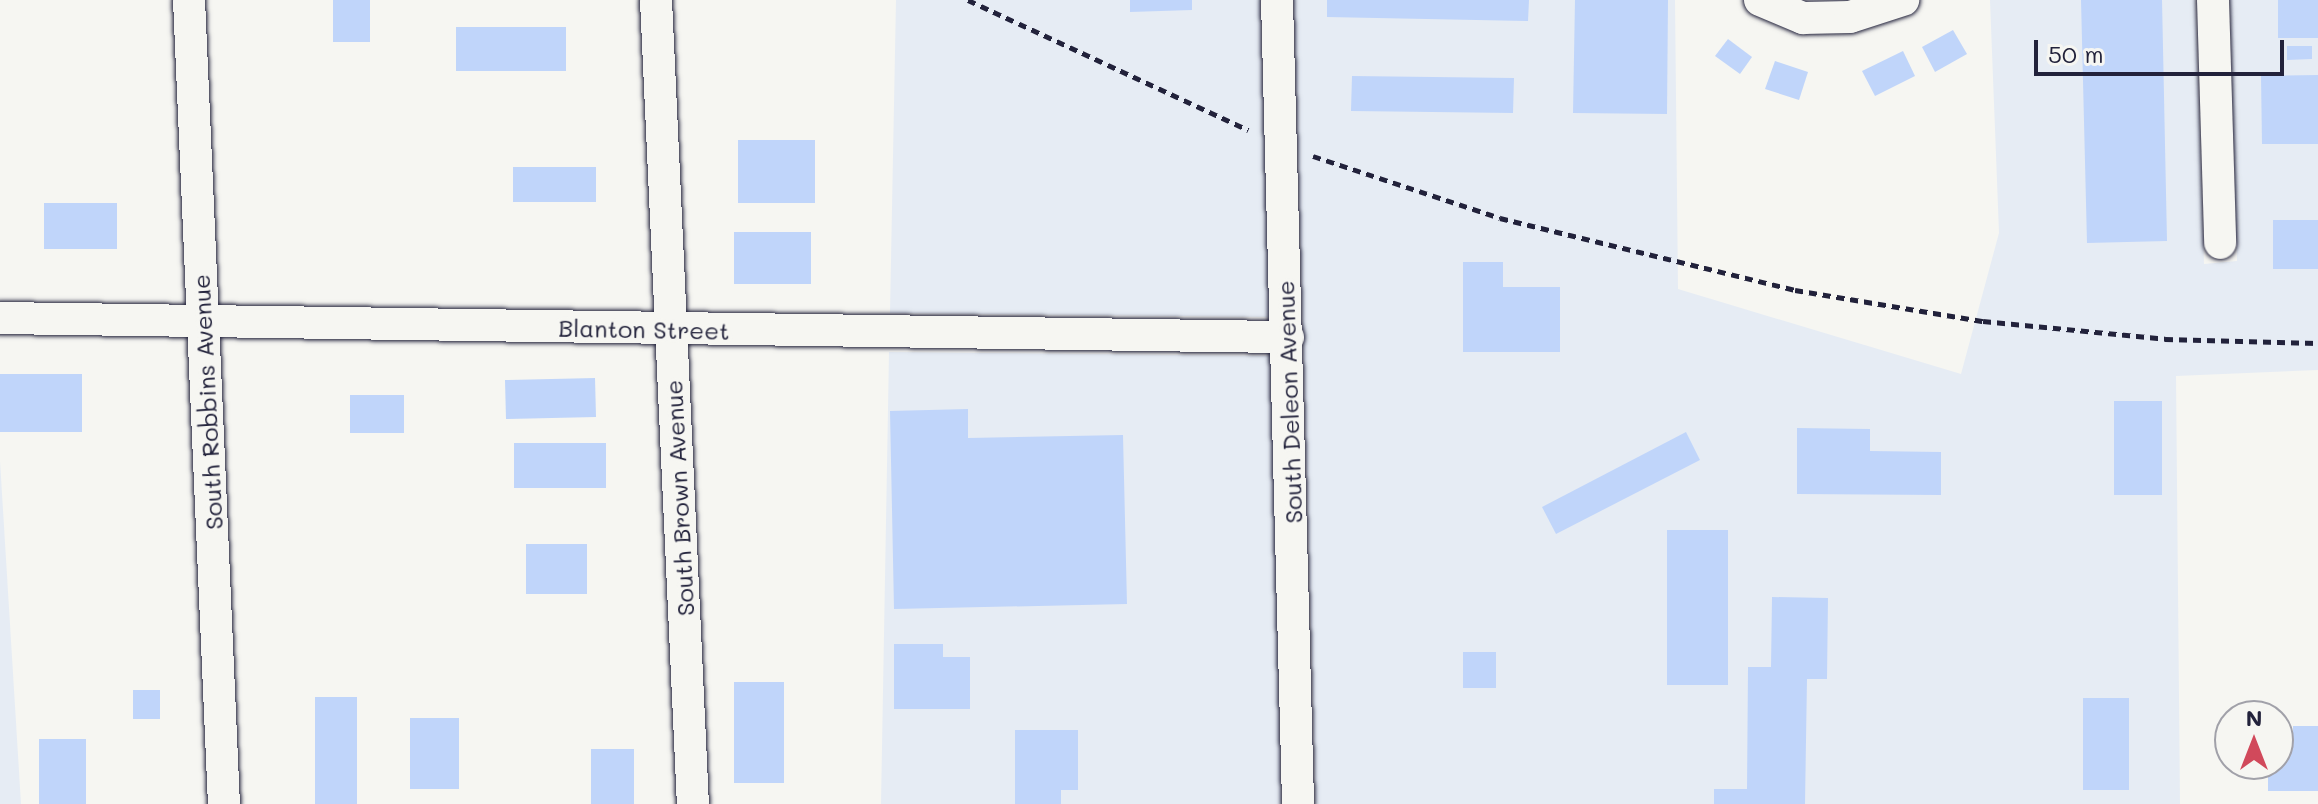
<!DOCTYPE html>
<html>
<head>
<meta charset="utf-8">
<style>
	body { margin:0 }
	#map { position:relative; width:2318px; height:804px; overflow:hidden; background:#f6f6f2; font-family:Mali,sans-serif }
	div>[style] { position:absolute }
	.built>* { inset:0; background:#e6ecf4 }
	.building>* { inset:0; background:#c0d5fa }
	.path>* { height:5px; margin-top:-2.5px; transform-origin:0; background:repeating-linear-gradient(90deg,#22223b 0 8px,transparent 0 14px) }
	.roads { filter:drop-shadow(0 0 2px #22223b) drop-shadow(0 0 2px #22223b) }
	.minor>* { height:32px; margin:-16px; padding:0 16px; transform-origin:16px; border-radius:16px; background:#f6f6f2 }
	span { translate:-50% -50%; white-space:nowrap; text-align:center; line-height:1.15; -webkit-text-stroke:7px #f6f6f2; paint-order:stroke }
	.street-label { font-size:24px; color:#22223b }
	.north { position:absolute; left:2214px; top:700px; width:80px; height:80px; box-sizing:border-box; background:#f6f6f2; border:2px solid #a1a1a9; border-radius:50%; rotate:0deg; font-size:22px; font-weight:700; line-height:32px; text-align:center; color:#22223b }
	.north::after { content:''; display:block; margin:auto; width:28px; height:36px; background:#d1495b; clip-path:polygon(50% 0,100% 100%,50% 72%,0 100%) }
	.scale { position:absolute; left:2034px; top:40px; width:250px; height:36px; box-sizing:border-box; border:4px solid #22223b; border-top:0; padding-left:10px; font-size:24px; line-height:28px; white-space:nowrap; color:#22223b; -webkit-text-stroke:6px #f6f6f2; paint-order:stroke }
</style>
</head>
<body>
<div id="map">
	<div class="built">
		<div style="clip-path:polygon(896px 0,1260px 0,1270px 317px,890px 313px)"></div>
		<div style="clip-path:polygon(1294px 0,1675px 0,1678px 289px,1961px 374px,1999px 233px,1990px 0,2195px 0,2204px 264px,2237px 261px,2230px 0,2318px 0,2318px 370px,2176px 376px,2180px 804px,1316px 804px)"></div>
		<div style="clip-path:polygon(889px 352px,1272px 356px,1281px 804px,881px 804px)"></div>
		<div style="clip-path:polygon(0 461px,21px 804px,0 804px)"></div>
	</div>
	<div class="building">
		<div style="clip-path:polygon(333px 0,370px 0,370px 42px,333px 42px)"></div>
		<div style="clip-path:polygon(1130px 0,1192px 0,1192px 10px,1130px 12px)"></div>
		<div style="clip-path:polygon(1327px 0,1529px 0,1528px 21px,1327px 17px)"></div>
		<div style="clip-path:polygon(1575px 0,1668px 0,1667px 114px,1573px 113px)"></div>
		<div style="clip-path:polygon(2081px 0,2162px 0,2167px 241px,2087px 243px)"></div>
		<div style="clip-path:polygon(2278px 0,2318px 0,2318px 38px,2278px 38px)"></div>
		<div style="clip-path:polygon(456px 27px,566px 27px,566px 71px,456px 71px)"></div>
		<div style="clip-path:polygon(1953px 30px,1967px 54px,1935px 72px,1922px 47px)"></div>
		<div style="clip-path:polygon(1728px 39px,1752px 57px,1740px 74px,1715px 56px)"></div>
		<div style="clip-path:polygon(2287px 46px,2312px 46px,2312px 59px,2287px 60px)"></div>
		<div style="clip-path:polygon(1903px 51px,1915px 76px,1875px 96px,1862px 71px)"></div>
		<div style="clip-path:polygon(1775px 61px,1808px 72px,1799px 100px,1765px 89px)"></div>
		<div style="clip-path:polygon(2318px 75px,2318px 144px,2262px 144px,2261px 76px)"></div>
		<div style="clip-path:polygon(1352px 76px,1514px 78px,1513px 113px,1351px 111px)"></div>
		<div style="clip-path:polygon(738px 140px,815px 140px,815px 203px,738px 203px)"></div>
		<div style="clip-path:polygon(513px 167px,596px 167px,596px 202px,513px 202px)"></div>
		<div style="clip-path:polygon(44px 203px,117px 203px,117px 249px,44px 249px)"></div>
		<div style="clip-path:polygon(2273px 220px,2318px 220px,2318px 269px,2273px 269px)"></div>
		<div style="clip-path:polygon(734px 232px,811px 232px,811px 284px,734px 284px)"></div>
		<div style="clip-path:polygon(1463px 262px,1503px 262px,1503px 287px,1560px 287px,1560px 352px,1463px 352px)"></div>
		<div style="clip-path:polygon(0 374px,82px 374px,82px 432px,0 432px)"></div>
		<div style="clip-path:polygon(595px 378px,596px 417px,506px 419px,505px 380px)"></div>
		<div style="clip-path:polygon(350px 395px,404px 395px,404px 433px,350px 433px)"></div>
		<div style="clip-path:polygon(2114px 401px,2162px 401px,2162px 495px,2114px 495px)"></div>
		<div style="clip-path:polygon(968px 409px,968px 438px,1123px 435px,1127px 604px,894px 609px,890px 411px)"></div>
		<div style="clip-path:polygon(1797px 428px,1870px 429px,1870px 451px,1941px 452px,1941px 495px,1797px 494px)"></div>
		<div style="clip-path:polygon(1686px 432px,1700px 460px,1556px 534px,1542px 507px)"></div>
		<div style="clip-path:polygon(514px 443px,606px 443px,606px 488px,514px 488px)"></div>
		<div style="clip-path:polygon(1667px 530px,1728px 530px,1728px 685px,1667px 685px)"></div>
		<div style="clip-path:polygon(526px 544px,587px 544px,587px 594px,526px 594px)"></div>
		<div style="clip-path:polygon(1772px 597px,1828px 598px,1827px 679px,1807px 679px,1805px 804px,1714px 804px,1714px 789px,1747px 789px,1748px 667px,1771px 667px)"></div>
		<div style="clip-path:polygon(894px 644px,943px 644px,943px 657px,970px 657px,970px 709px,894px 709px)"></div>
		<div style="clip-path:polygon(1463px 652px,1496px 652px,1496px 688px,1463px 688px)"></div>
		<div style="clip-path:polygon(734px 682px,784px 682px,784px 783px,734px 783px)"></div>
		<div style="clip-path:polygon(133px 690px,160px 690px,160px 719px,133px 719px)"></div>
		<div style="clip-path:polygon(315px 697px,357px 697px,357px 804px,315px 804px)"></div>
		<div style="clip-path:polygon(2083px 698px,2129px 698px,2129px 790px,2083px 790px)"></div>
		<div style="clip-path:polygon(410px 718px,459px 718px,459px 789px,410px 789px)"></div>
		<div style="clip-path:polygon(2293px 726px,2318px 726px,2318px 791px,2268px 791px,2268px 764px,2278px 764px,2278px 740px,2293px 740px)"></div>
		<div style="clip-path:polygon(1015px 730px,1078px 730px,1078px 790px,1061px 790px,1061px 804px,1015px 804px)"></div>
		<div style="clip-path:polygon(39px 739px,86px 739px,86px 804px,39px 804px)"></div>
		<div style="clip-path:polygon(591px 749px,634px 749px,634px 804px,591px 804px)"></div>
	</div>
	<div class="path">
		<div style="left:968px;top:0;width:309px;rotate:24.9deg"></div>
		<div style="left:1313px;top:156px;width:197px;rotate:18.3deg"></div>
		<div style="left:1500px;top:218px;width:304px;rotate:13.7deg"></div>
		<div style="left:1795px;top:290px;width:191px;rotate:9.4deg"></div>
		<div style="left:1983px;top:321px;width:183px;rotate:5.6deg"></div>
		<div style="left:2165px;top:339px;width:153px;rotate:1.5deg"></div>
	</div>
	<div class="roads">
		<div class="minor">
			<div style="left:189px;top:0;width:805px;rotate:87.51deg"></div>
			<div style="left:656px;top:0;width:805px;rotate:87.37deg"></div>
			<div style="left:1277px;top:0;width:804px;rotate:88.5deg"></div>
			<div style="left:1760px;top:0;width:47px;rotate:22.7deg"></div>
			<div style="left:1803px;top:18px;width:47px;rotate:-1.2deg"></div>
			<div style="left:1850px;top:17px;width:56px;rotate:-17.8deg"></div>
			<div style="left:2213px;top:0;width:243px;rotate:88.3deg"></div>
			<div style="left:0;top:318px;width:1288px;rotate:0.85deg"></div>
		</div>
	</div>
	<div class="street-label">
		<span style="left:644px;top:329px;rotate:1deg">Blanton Street</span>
		<span style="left:207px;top:402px;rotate:-93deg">South Robbins Avenue</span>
		<span style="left:1289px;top:402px;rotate:-92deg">South Deleon Avenue</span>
		<span style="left:679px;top:498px;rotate:-93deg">South Brown Avenue</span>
	</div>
	<div class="north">N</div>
	<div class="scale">50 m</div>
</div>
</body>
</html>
